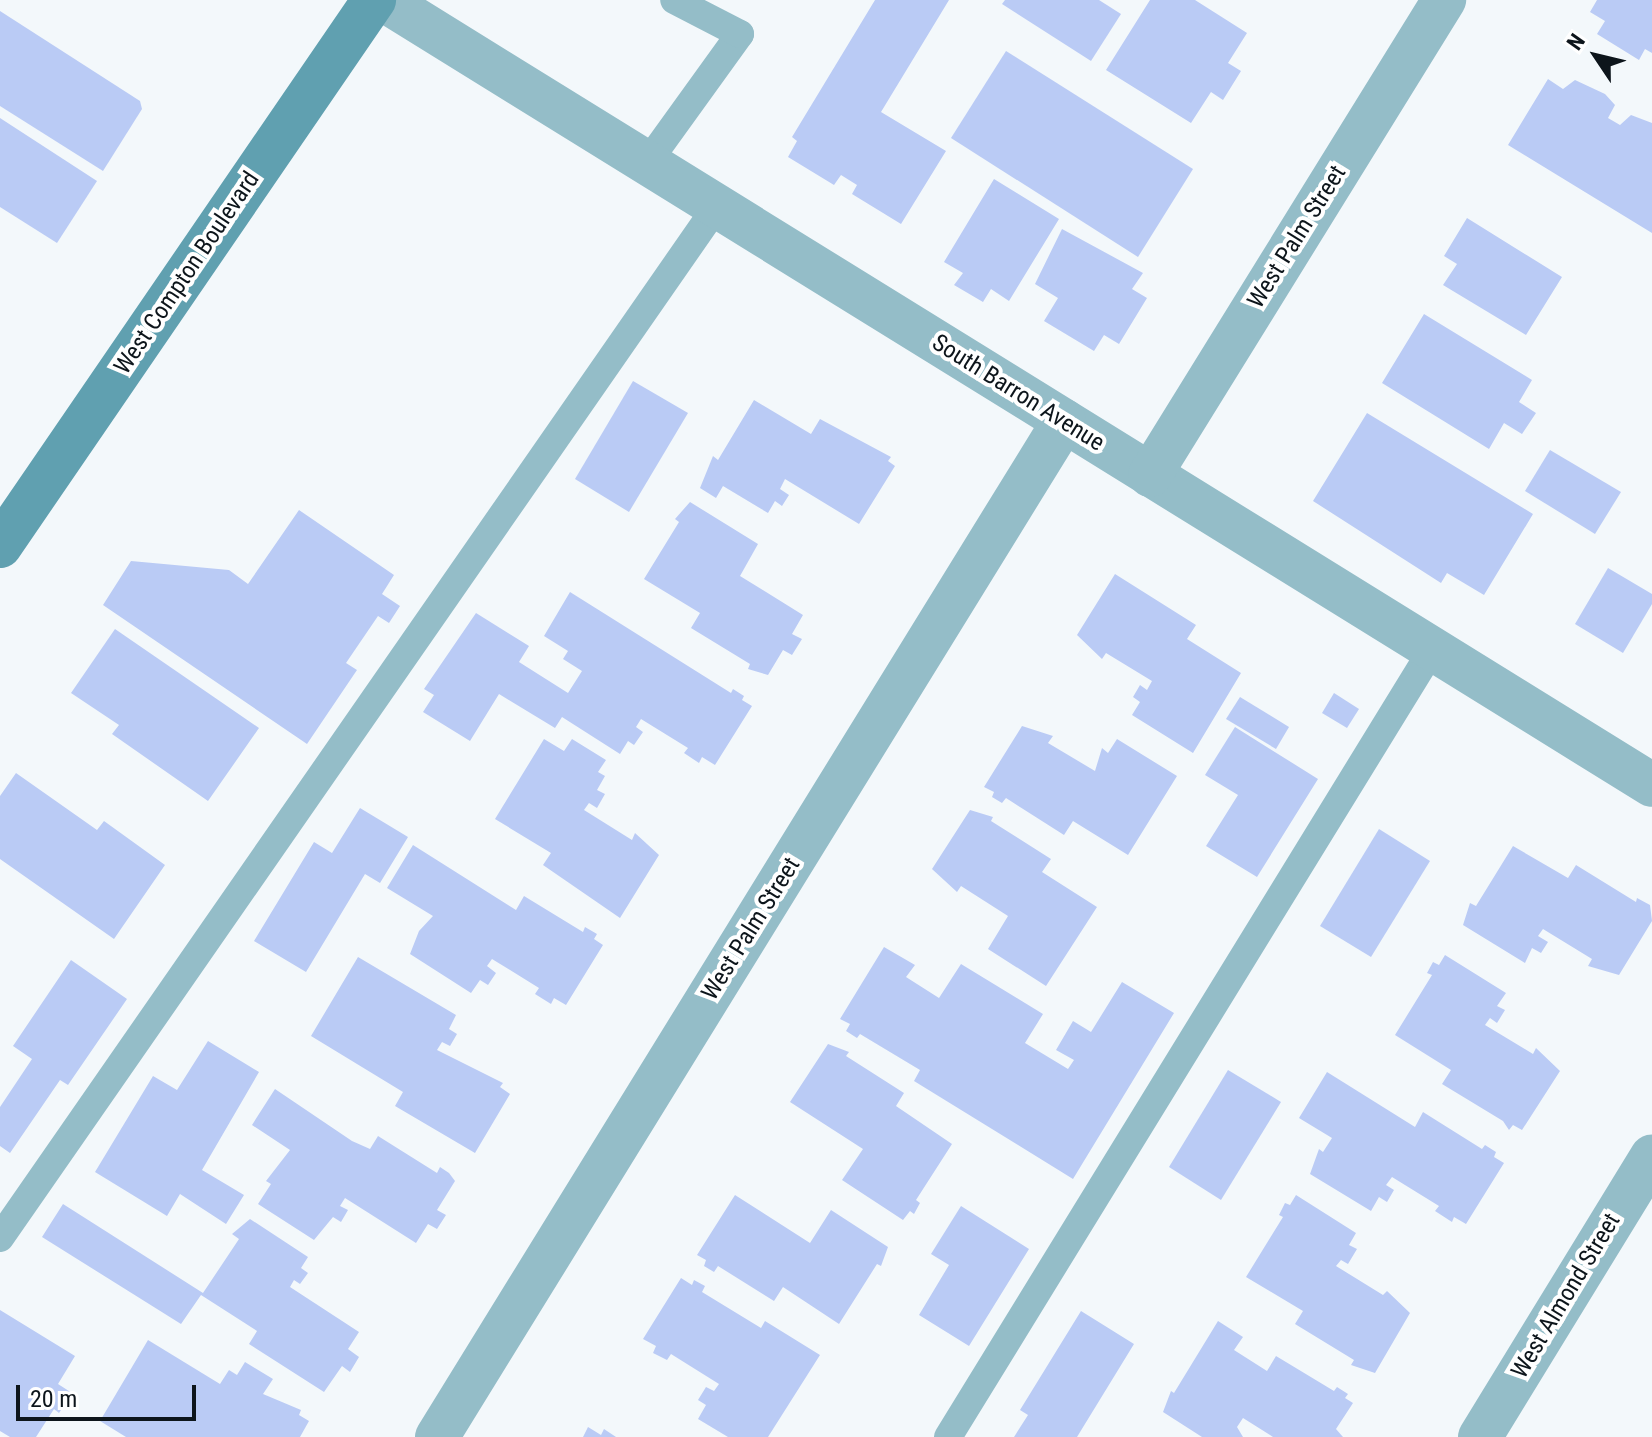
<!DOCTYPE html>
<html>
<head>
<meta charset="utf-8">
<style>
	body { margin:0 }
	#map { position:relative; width:1652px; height:1437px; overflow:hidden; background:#f3f8fb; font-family:"Roboto Condensed",sans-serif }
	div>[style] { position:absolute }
	.building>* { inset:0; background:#bacbf5 }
	.lane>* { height:28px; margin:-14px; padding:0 14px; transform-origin:14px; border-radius:14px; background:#94bdc8 }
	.street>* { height:44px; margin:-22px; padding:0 22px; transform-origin:22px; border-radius:22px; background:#94bdc8 }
	.secondary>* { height:44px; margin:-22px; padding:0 22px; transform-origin:22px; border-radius:22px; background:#60a0b0 }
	span { translate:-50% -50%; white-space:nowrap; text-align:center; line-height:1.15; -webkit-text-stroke:8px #fff; paint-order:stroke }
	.street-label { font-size:24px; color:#0d151b }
	.north { position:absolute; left:1556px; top:16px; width:80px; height:80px; -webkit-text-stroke:6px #fff; paint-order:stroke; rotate:305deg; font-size:22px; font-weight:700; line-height:32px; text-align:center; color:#0d151b }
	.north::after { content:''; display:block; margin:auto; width:28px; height:36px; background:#0d151b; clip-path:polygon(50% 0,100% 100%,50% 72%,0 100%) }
	.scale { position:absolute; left:16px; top:1385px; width:180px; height:36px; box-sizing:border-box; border:4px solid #0d151b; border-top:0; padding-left:10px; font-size:24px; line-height:28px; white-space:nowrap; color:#0d151b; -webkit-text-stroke:6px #fff; paint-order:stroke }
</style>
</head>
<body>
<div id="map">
	<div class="building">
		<div style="clip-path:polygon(875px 0,949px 0,881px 112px,946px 151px,901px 224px,852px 194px,857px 185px,841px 175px,834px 185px,788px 157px,797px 141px,792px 137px)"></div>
		<div style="clip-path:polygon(1005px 0,1099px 0,1121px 14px,1091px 61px,1002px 4px)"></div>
		<div style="clip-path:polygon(1150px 0,1195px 0,1247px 33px,1228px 63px,1241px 71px,1223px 100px,1211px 92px,1191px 123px,1106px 70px)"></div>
		<div style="clip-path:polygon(1597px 0,1652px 0,1652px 53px,1645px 49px,1639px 60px,1597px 34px,1605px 21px,1590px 12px)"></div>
		<div style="clip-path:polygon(0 11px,140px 101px,142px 109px,103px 171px,0 106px)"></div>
		<div style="clip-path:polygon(1006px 51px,1193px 169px,1138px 257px,951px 138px)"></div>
		<div style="clip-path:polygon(1548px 79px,1563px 89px,1575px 80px,1605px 94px,1615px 105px,1608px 118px,1620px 125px,1631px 115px,1652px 123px,1652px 233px,1508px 145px)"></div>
		<div style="clip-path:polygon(0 118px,97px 181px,57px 243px,0 207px)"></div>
		<div style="clip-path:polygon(994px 179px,1059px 219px,1009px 301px,991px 289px,983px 302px,954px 285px,963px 273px,944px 262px)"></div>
		<div style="clip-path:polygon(1467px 218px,1562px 277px,1526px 335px,1443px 285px,1457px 264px,1444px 256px)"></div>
		<div style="clip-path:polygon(1062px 229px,1143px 273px,1132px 289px,1147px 298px,1119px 344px,1104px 335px,1094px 351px,1044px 321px,1058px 298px,1035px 284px)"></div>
		<div style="clip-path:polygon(1424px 314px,1532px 380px,1519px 402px,1536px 413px,1522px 434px,1504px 423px,1489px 449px,1382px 383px)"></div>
		<div style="clip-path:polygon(633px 381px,688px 413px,629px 512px,575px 479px)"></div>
		<div style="clip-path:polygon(754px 400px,811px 434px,820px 419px,891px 457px,888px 461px,895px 466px,859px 524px,785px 479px,780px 489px,789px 495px,782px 506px,775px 501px,768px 513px,723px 486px,716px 498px,700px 488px,713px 456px,718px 460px)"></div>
		<div style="clip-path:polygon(1367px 413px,1533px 514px,1484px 595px,1447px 573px,1441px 583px,1313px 501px)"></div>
		<div style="clip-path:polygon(1550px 450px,1621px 492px,1595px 534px,1525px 491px)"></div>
		<div style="clip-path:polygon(690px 502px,758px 544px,740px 576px,803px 615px,792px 634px,802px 639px,792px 655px,783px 650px,768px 675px,748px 669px,750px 664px,691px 628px,700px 613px,644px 579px,679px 522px,675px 519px)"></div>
		<div style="clip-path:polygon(299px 510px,394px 575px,382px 594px,400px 606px,389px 623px,378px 616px,346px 663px,357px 670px,307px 744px,103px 605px,131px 561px,229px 570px,248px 584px)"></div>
		<div style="clip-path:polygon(1608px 568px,1652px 594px,1652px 604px,1623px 653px,1575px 624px)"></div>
		<div style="clip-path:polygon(1115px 574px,1196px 625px,1187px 639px,1241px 673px,1193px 753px,1132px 715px,1140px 702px,1133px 697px,1140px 685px,1147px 690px,1152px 681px,1106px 653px,1102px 659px,1077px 635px)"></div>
		<div style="clip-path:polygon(570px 592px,731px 693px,733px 689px,744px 696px,742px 700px,752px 706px,715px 765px,702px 757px,699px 763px,684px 753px,688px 748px,641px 719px,636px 727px,643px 732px,634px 745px,628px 741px,620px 754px,562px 717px,555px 728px,499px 694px,470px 741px,423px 712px,434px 695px,424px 689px,476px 613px,529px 646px,519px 662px,568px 693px,582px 671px,563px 659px,568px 651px,544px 636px)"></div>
		<div style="clip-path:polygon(115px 629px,259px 728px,208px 801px,112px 734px,119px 725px,71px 693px)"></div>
		<div style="clip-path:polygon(1334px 693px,1359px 709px,1347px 728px,1322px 713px)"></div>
		<div style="clip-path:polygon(1240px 697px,1289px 727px,1276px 749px,1226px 719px)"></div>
		<div style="clip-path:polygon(1022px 726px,1053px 736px,1048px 743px,1095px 771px,1102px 748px,1108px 753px,1117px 739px,1177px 776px,1128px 855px,1073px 821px,1064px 835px,1006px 798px,1002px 803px,992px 797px,994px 792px,984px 787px)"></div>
		<div style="clip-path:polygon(1235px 727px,1318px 779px,1257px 877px,1206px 846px,1238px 795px,1205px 775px)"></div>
		<div style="clip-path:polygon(544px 739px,564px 751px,572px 739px,606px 760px,598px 772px,605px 776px,597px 790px,605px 794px,597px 808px,589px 803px,584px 810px,632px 840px,635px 833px,659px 855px,620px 918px,543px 865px,551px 853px,495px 819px)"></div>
		<div style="clip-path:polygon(16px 773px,97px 830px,104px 821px,165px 865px,114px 939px,0 859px,0 796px)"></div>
		<div style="clip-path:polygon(360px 808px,408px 837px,380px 883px,365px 874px,306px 972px,254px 941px,314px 842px,332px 853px)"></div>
		<div style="clip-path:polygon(970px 810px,993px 817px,991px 821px,1051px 859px,1042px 872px,1097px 907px,1046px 986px,988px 949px,1008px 916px,961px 886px,957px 892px,932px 869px)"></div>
		<div style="clip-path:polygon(1379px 829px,1430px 861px,1371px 957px,1320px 926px)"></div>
		<div style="clip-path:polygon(413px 845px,516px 910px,524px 896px,583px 932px,585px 927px,597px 934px,594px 939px,603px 945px,566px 1005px,554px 998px,551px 1004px,535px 994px,539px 988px,492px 959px,487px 966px,496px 973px,488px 985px,480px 980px,471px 993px,410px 954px,419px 931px,433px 916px,387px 888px)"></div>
		<div style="clip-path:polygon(1513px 846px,1568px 878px,1576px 865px,1636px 902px,1637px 898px,1650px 905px,1652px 921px,1619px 975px,1588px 966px,1592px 959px,1543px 929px,1538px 936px,1548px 942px,1541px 953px,1532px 948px,1525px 963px,1463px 925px,1470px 903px,1476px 906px)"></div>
		<div style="clip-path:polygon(884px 947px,915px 965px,906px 977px,939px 998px,961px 964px,1043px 1014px,1025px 1043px,1068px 1069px,1074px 1060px,1056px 1050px,1073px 1021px,1091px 1032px,1122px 982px,1174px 1013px,1073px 1179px,914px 1081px,920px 1070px,860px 1034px,857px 1038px,846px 1031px,850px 1024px,840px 1019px)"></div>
		<div style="clip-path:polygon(1445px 955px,1506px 993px,1497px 1006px,1505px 1010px,1497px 1023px,1490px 1018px,1485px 1025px,1533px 1054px,1536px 1048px,1560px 1071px,1522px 1130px,1513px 1125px,1509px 1130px,1503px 1121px,1442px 1084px,1451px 1070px,1395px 1035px,1432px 975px,1427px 973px,1433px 962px,1439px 965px)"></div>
		<div style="clip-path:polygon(358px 957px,456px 1015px,449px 1029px,457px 1034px,450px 1046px,442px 1042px,437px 1050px,503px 1083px,500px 1087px,510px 1094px,475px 1153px,395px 1106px,403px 1092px,311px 1036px)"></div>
		<div style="clip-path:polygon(71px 960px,127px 999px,68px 1085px,60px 1080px,10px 1153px,0 1146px,0 1107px,32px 1059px,13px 1046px)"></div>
		<div style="clip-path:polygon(208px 1041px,259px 1072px,202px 1170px,244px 1195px,226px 1224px,180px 1194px,167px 1216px,95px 1172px,153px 1076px,177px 1090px)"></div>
		<div style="clip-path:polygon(828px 1044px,849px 1052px,846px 1056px,904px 1093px,896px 1106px,952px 1144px,916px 1200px,920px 1203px,914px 1214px,910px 1211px,903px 1220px,842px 1180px,863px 1149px,790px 1102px)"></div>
		<div style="clip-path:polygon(1228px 1070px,1281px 1102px,1221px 1200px,1169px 1167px)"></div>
		<div style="clip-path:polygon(1327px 1072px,1415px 1127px,1423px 1112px,1482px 1149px,1485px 1145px,1496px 1152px,1494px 1157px,1504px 1163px,1466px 1224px,1454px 1217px,1452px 1222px,1435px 1211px,1439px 1206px,1392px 1177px,1386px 1185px,1394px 1190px,1387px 1202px,1379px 1197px,1371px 1211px,1310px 1174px,1319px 1149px,1323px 1152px,1332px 1138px,1299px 1118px)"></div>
		<div style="clip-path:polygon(275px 1089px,352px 1141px,370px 1149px,378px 1136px,437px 1173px,440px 1167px,449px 1173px,455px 1181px,437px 1210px,446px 1215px,437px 1229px,428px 1224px,416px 1243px,345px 1198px,340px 1206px,348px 1210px,341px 1222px,333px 1217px,314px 1240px,258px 1204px,271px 1184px,266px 1181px,290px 1150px,252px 1125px)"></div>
		<div style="clip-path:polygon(735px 1195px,810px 1243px,831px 1210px,888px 1247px,881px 1266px,877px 1264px,839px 1324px,783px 1287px,774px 1301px,718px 1266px,714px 1272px,704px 1266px,706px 1260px,697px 1255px)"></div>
		<div style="clip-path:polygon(1296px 1195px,1356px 1233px,1349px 1245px,1357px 1249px,1348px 1264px,1341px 1260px,1336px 1266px,1383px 1295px,1387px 1291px,1410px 1313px,1375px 1373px,1351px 1365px,1354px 1360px,1295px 1324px,1303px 1311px,1246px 1277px,1283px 1217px,1279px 1215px,1285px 1203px,1290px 1205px)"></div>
		<div style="clip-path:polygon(63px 1204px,203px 1293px,239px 1239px,232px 1234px,250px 1219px,308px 1257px,301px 1268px,308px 1273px,300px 1284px,294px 1280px,290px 1287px,359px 1332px,348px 1349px,359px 1357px,350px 1372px,342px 1366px,324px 1392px,249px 1344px,257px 1331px,201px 1295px,181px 1324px,42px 1237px)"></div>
		<div style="clip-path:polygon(961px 1206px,1029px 1249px,969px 1346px,919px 1315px,949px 1265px,931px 1254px)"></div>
		<div style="clip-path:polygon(681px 1278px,692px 1285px,694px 1280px,705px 1286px,702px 1292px,761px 1328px,765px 1321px,820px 1355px,768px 1437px,728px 1437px,698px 1419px,706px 1405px,698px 1400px,706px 1387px,714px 1391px,719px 1384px,671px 1354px,667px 1360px,653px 1353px,656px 1346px,643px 1339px)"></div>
		<div style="clip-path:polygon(0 1310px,75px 1356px,58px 1384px,72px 1393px,59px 1413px,54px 1409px,36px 1437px,10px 1437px,0 1431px)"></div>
		<div style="clip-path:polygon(1081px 1311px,1134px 1344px,1077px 1437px,1014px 1437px,1028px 1415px,1020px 1410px)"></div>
		<div style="clip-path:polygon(1218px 1321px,1243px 1337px,1234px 1350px,1267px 1371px,1276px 1356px,1334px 1391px,1337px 1387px,1348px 1394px,1345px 1398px,1353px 1403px,1336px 1429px,1343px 1437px,1273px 1437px,1243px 1418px,1237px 1427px,1243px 1437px,1202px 1437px,1163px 1412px,1171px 1391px,1174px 1393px)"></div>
		<div style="clip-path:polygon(148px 1340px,220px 1384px,229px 1370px,237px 1375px,245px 1362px,273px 1379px,263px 1394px,301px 1410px,299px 1415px,309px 1421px,300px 1437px,126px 1437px,100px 1421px)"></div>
		<div style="clip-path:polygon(588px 1427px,601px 1435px,604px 1429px,616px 1437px,583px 1437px)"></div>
	</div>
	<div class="lane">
		<div style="left:647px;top:163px;width:159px;rotate:-54.2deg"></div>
		<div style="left:740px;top:34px;width:74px;rotate:-152.7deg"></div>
		<div style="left:0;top:1238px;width:1257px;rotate:-55.21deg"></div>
		<div style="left:948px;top:1437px;width:924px;rotate:-58.41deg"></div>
	</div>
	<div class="street">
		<div style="left:384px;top:0;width:1491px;rotate:31.76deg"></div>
		<div style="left:1150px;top:475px;width:559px;rotate:-58.24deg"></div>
		<div style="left:437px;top:1437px;width:1194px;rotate:-58.32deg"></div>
		<div style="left:1480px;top:1437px;width:329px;rotate:-58.5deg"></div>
	</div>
	<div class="secondary">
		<div style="left:0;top:546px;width:662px;rotate:-55.59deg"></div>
	</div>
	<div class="street-label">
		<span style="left:1297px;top:237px;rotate:-58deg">West Palm Street</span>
		<span style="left:187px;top:273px;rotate:-56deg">West Compton Boulevard</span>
		<span style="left:1018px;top:393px;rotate:32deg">South Barron Avenue</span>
		<span style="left:751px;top:929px;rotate:-58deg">West Palm Street</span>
		<span style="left:1566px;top:1296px;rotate:-59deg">West Almond Street</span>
	</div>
	<div class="north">N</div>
	<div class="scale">20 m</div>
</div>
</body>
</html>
